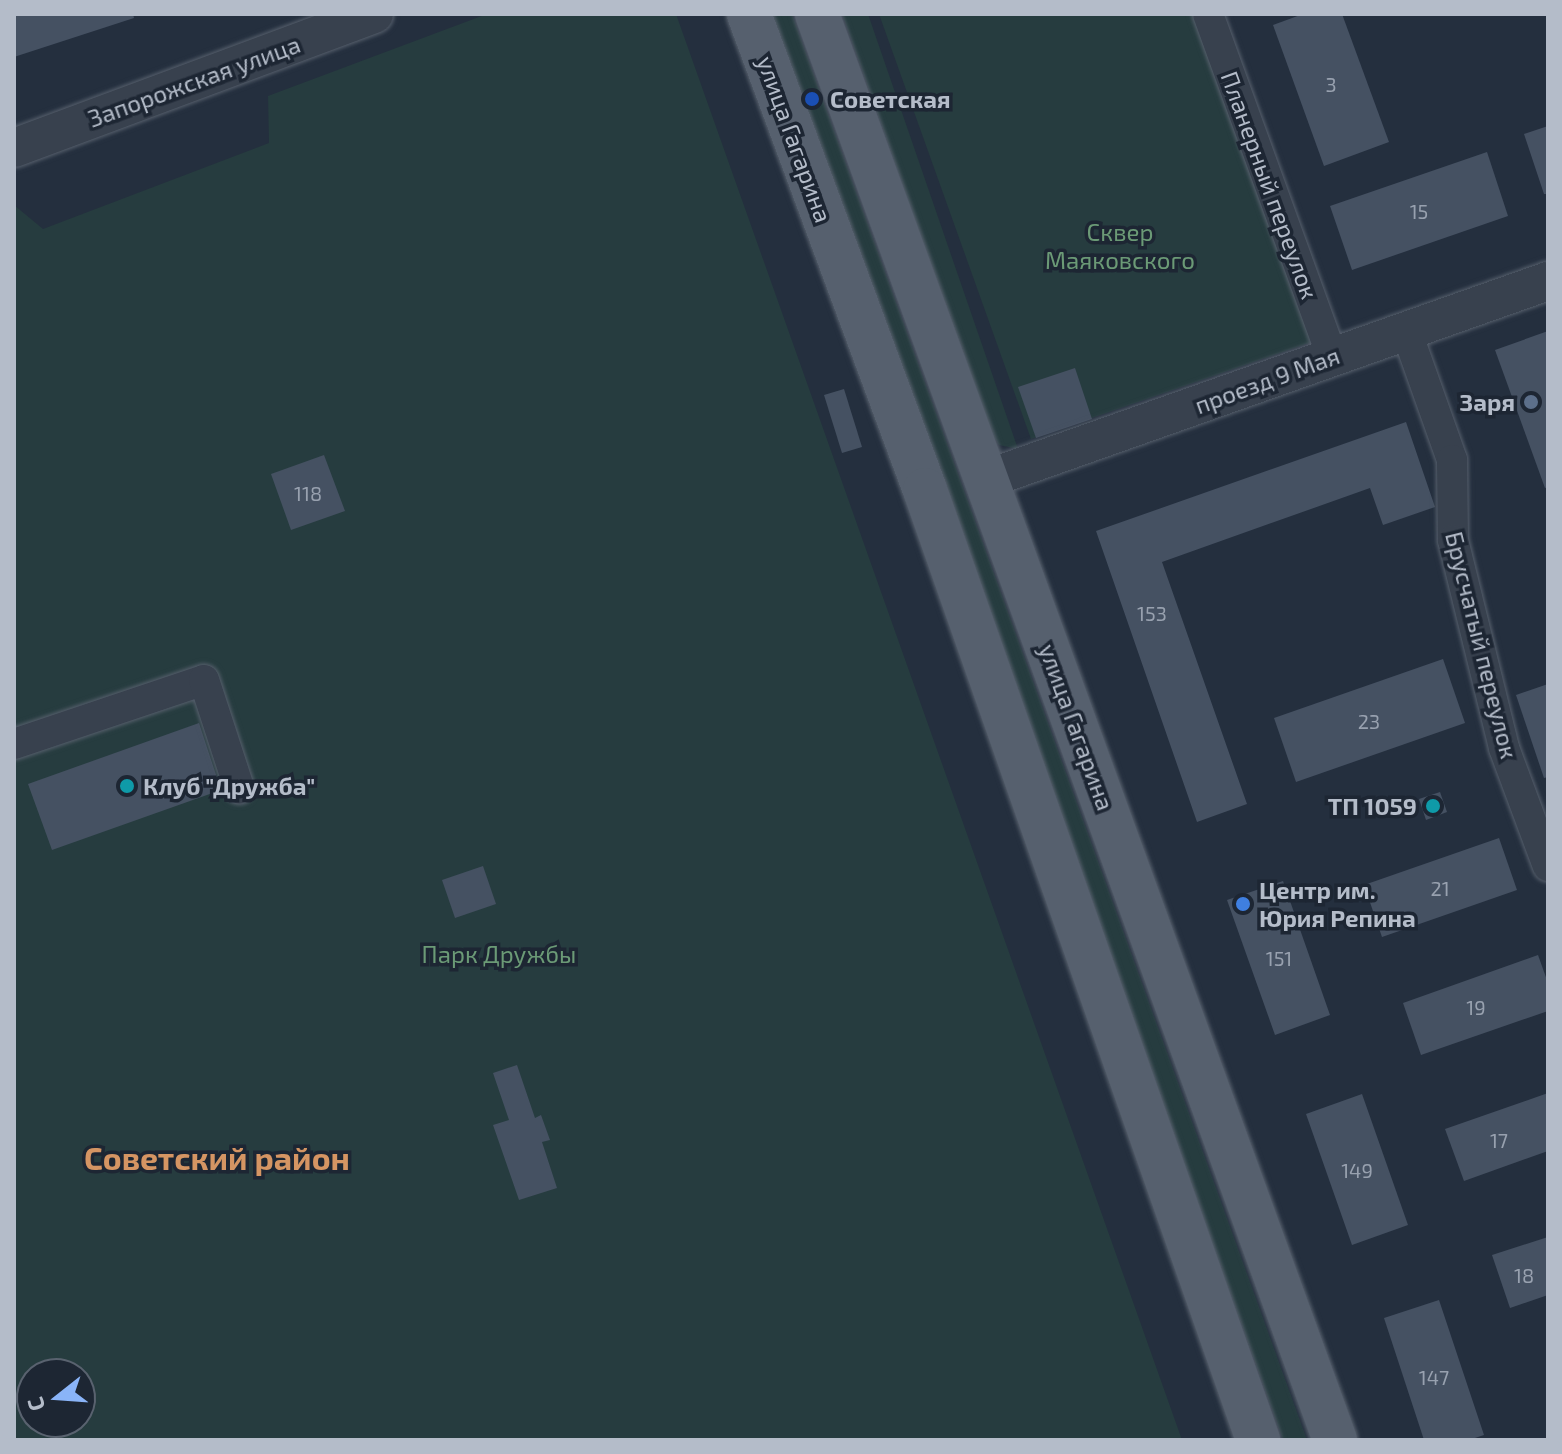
<!DOCTYPE html>
<html>
<head>
<meta charset="utf-8">
<style>
	body { margin:0 }
	#map { position:relative; width:1562px; height:1454px; overflow:hidden; background:#242f3e; font-family:"Exo 2",sans-serif }
	div>[style] { position:absolute }
	.green>* { inset:0; background:#263c3f }
	.building>* { inset:0; background:#455162 }
	.roads { filter:drop-shadow(0 0 2px #565f6c) drop-shadow(0 0 2px #565f6c) }
	.minor>* { height:30px; margin:-15px; padding:0 15px; transform-origin:15px; border-radius:15px; background:#38414e }
	.tertiary>* { height:38px; margin:-19px; padding:0 19px; transform-origin:19px; border-radius:19px; background:#38414e }
	.primary>* { height:44px; margin:-22px; padding:0 22px; transform-origin:22px; border-radius:22px; background:#56606e }
	.dots>* { width:22px; height:22px; translate:-50% -50%; box-sizing:border-box; border:4px solid #1d2633; border-radius:50% }
	span { translate:-50% -50%; white-space:nowrap; text-align:center; line-height:1.15; -webkit-text-stroke:7px #1d2633; paint-order:stroke }
	.number-label { font-size:20px; color:#98a1af }
	.number-label span { -webkit-text-stroke-width:0 }
	.street-label { font-size:24px; color:#b4bcc9 }
	.poi-label { font-size:24px; color:#b4bcc9; font-weight:700 }
	.left { translate:0 -50%; text-align:left }
	.right { translate:-100% -50%; text-align:right }
	.park-label { font-size:24px; color:#6b9a76 }
	.district-label { font-size:32px; color:#d59563; font-weight:700 }
	.frame { position:absolute; inset:0; border:16px solid #b4bcc9; pointer-events:none }
	.north { position:absolute; left:16px; top:1358px; width:80px; height:80px; box-sizing:border-box; background:#1d2633; border:2px solid #59626f; border-radius:50%; rotate:253deg; font-size:22px; font-weight:700; line-height:32px; text-align:center; color:#b4bcc9 }
	.north::after { content:''; display:block; margin:auto; width:28px; height:36px; background:#8ab4f8; clip-path:polygon(50% 0,100% 100%,50% 72%,0 100%) }
</style>
</head>
<body>
<div id="map">
	<div class="green">
		<div style="clip-path:polygon(evenodd,487px 14px,676px 14px,1182px 1440px,14px 1440px,14px 205px,43px 229px,269px 143px,268px 96px,487px 14px,32px 1374px,80px 1374px,80px 1422px,32px 1422px,32px 1374px)"></div>
		<div style="clip-path:polygon(768px 14px,792px 14px,1307px 1440px,1283px 1440px)"></div>
		<div style="clip-path:polygon(842px 14px,868px 14px,1018px 449px,999px 445px,990px 432px)"></div>
		<div style="clip-path:polygon(879px 14px,1193px 14px,1315px 341px,1031px 439px)"></div>
	</div>
	<div class="building">
		<div style="clip-path:polygon(14px 14px,133px 14px,134px 18px,14px 57px)"></div>
		<div style="clip-path:polygon(1303px 14px,1342px 14px,1389px 142px,1324px 166px,1273px 25px)"></div>
		<div style="clip-path:polygon(1548px 126px,1548px 194px,1544px 194px,1524px 134px)"></div>
		<div style="clip-path:polygon(1487px 152px,1508px 216px,1352px 270px,1330px 206px)"></div>
		<div style="clip-path:polygon(1548px 331px,1548px 487px,1545px 488px,1495px 350px)"></div>
		<div style="clip-path:polygon(1075px 368px,1092px 419px,1036px 438px,1018px 387px)"></div>
		<div style="clip-path:polygon(844px 389px,862px 447px,842px 453px,824px 395px)"></div>
		<div style="clip-path:polygon(1406px 422px,1435px 507px,1383px 525px,1370px 488px,1162px 562px,1247px 804px,1197px 822px,1096px 531px)"></div>
		<div style="clip-path:polygon(324px 455px,345px 511px,291px 530px,271px 474px)"></div>
		<div style="clip-path:polygon(1443px 659px,1465px 723px,1296px 782px,1274px 718px)"></div>
		<div style="clip-path:polygon(1548px 684px,1548px 777px,1544px 778px,1516px 695px)"></div>
		<div style="clip-path:polygon(199px 723px,221px 790px,52px 850px,28px 784px)"></div>
		<div style="clip-path:polygon(1440px 792px,1447px 812px,1426px 820px,1419px 799px)"></div>
		<div style="clip-path:polygon(1499px 838px,1517px 890px,1382px 937px,1364px 885px)"></div>
		<div style="clip-path:polygon(483px 866px,496px 904px,455px 918px,442px 880px)"></div>
		<div style="clip-path:polygon(1283px 881px,1330px 1015px,1275px 1035px,1227px 900px)"></div>
		<div style="clip-path:polygon(1538px 955px,1548px 983px,1548px 1011px,1421px 1055px,1403px 1003px)"></div>
		<div style="clip-path:polygon(517px 1065px,535px 1118px,541px 1115px,550px 1140px,542px 1142px,557px 1188px,519px 1200px,493px 1125px,509px 1120px,493px 1073px)"></div>
		<div style="clip-path:polygon(1548px 1093px,1548px 1151px,1464px 1181px,1445px 1129px)"></div>
		<div style="clip-path:polygon(1362px 1094px,1408px 1225px,1352px 1245px,1306px 1114px)"></div>
		<div style="clip-path:polygon(1548px 1237px,1548px 1295px,1510px 1308px,1492px 1255px)"></div>
		<div style="clip-path:polygon(1439px 1300px,1484px 1435px,1469px 1440px,1424px 1440px,1384px 1318px)"></div>
	</div>
	<div class="roads">
		<div class="minor">
			<div style="left:1208px;top:14px;width:364px;rotate:70.1deg"></div>
			<div style="left:1406px;top:330px;width:138px;rotate:70.5deg"></div>
			<div style="left:1452px;top:460px;width:80px;rotate:89.3deg"></div>
			<div style="left:1453px;top:540px;width:214px;rotate:76.2deg"></div>
			<div style="left:1504px;top:748px;width:126px;rotate:69.6deg"></div>
			<div style="left:14px;top:744px;width:200px;rotate:-18.6deg"></div>
			<div style="left:204px;top:680px;width:114px;rotate:72deg"></div>
		</div>
		<div class="tertiary">
			<div style="left:14px;top:148px;width:384px;rotate:-20.4deg"></div>
			<div style="left:987px;top:479px;width:595px;rotate:-19.44deg"></div>
		</div>
		<div class="primary">
			<div style="left:749px;top:14px;width:507px;rotate:69.71deg"></div>
			<div style="left:925px;top:490px;width:1007px;rotate:70.68deg"></div>
			<div style="left:817px;top:14px;width:1517px;rotate:70.04deg"></div>
		</div>
	</div>
	<div class="dots">
		<div style="left:812px;top:99px;background:#1a4fb4"></div>
		<div style="left:1531px;top:402px;background:#5c6f8a"></div>
		<div style="left:127px;top:786px;background:#0f9aa8"></div>
		<div style="left:1433px;top:806px;background:#0f9aa8"></div>
		<div style="left:1243px;top:904px;background:#3f7fe0"></div>
	</div>
	<div class="number-label">
		<span style="left:1331px;top:84px">3</span>
		<span style="left:1419px;top:211px">15</span>
		<span style="left:308px;top:493px">118</span>
		<span style="left:1152px;top:613px">153</span>
		<span style="left:1369px;top:721px">23</span>
		<span style="left:1440px;top:888px">21</span>
		<span style="left:1279px;top:958px">151</span>
		<span style="left:1476px;top:1007px">19</span>
		<span style="left:1499px;top:1140px">17</span>
		<span style="left:1357px;top:1170px">149</span>
		<span style="left:1524px;top:1275px">18</span>
		<span style="left:1434px;top:1377px">147</span>
	</div>
	<div class="street-label">
		<span style="left:194px;top:81px;rotate:-20deg">Запорожская улица</span>
		<span style="left:795px;top:139px;rotate:70deg">улица Гагарина</span>
		<span style="left:1270px;top:185px;rotate:70deg">Планерный переулок</span>
		<span style="left:1267px;top:380px;rotate:-20deg">проезд 9 Мая</span>
		<span style="left:1482px;top:645px;rotate:76deg">Брусчатый переулок</span>
		<span style="left:1077px;top:727px;rotate:70deg">улица Гагарина</span>
	</div>
	<div class="poi-label">
		<span class="left" style="left:830px;top:99px">Советская</span>
		<span class="right" style="left:1515px;top:402px">Заря</span>
		<span class="left" style="left:143px;top:786px">Клуб "Дружба"</span>
		<span class="right" style="left:1417px;top:806px">ТП 1059</span>
		<span class="left" style="left:1259px;top:904px">Центр им.<br>Юрия Репина</span>
	</div>
	<div class="park-label">
		<span style="left:1120px;top:246px">Сквер<br>Маяковского</span>
		<span style="left:499px;top:954px">Парк Дружбы</span>
	</div>
	<div class="district-label">
		<span style="left:217px;top:1157px">Советский район</span>
	</div>
	<div class="frame"></div>
	<div class="north">С</div>
</div>
</body>
</html>
